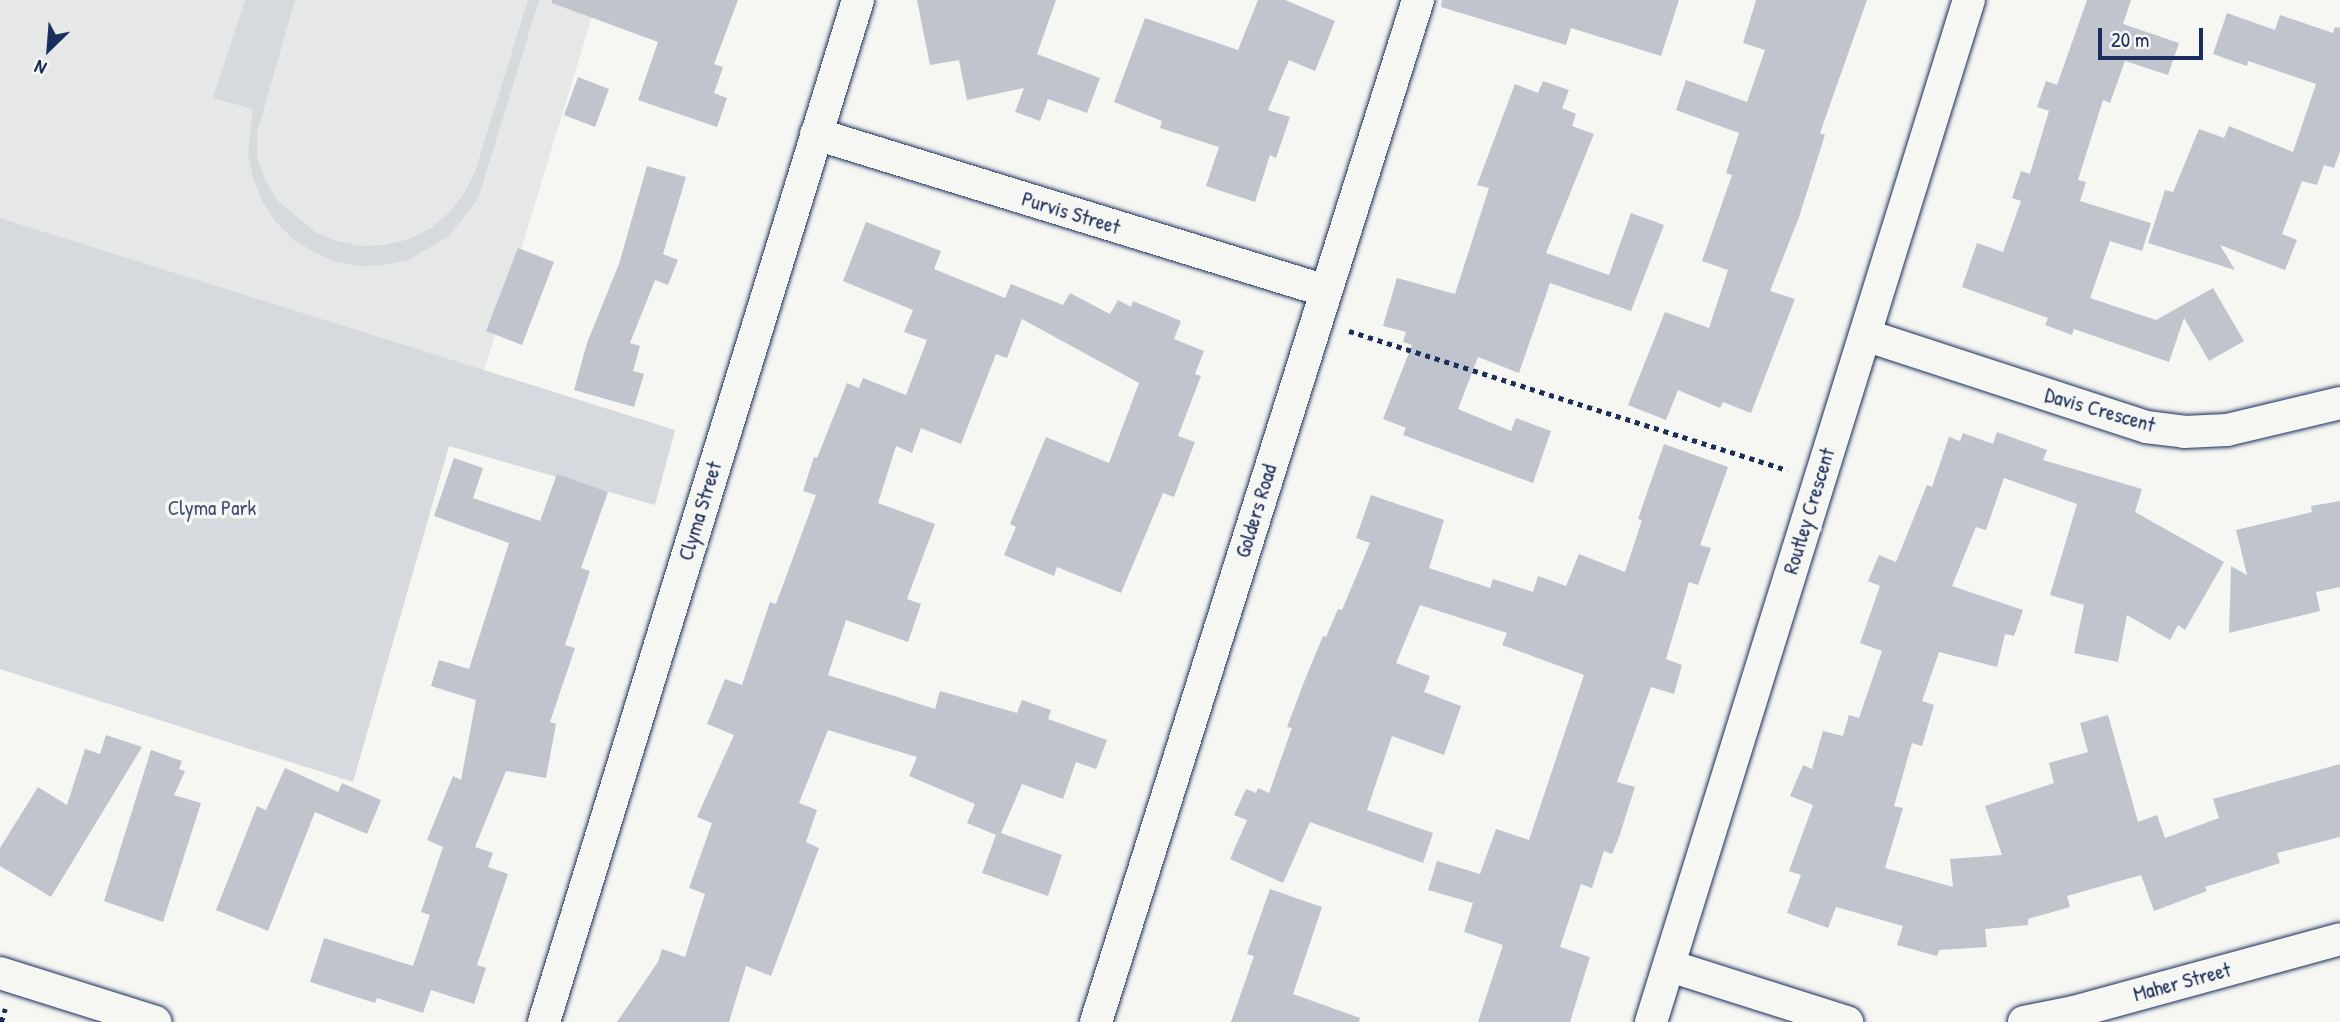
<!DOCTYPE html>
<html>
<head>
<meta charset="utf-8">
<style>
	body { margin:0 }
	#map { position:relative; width:2340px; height:1022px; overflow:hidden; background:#f6f6f2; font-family:"Patrick Hand",sans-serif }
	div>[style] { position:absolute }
	.built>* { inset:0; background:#e6e7e7 }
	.green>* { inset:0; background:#d6d9dd }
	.building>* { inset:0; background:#c0c4cd }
	.path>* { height:4.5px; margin-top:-2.25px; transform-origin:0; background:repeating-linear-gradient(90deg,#1b2f5e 0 5px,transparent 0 10px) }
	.roads { filter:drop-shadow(0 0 2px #1b2f5e) drop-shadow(0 0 2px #1b2f5e) }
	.minor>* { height:32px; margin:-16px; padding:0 16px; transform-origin:16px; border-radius:16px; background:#f6f6f2 }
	span { translate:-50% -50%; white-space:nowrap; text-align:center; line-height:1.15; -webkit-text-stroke:7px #f6f6f2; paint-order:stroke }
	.street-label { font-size:21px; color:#1b2f5e }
	.park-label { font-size:21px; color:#405177 }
	.north { position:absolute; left:14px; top:14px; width:70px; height:70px; -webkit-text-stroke:5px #f6f6f2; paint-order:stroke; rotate:205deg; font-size:19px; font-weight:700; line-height:28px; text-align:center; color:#1b2f5e }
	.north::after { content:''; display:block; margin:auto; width:24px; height:32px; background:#1b2f5e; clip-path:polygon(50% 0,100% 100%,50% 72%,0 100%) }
	.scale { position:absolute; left:2098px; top:28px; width:105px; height:32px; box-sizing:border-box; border:4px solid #1b2f5e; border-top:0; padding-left:9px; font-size:21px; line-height:24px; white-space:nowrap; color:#1b2f5e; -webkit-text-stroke:5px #f6f6f2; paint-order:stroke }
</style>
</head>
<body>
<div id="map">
	<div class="built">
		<div style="clip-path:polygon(0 0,597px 0,484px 371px,0 218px)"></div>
	</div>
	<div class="green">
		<div style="clip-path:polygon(245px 0,295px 0,257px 133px,257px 157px,265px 180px,278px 201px,315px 232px,337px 241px,361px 246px,385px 245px,409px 239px,431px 228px,450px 212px,464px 194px,475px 172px,528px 0,539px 0,478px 199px,449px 236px,408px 260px,384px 265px,360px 266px,336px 262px,314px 252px,293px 239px,275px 221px,262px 201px,253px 178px,248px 154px,253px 109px,213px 98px)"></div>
		<div style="clip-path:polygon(0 218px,675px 430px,655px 505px,449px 446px,353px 782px,0 669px)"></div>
	</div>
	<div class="building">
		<div style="clip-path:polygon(552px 0,738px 0,714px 64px,723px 67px,714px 93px,727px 98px,717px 127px,638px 100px,658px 42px,552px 3px)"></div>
		<div style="clip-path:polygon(917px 0,1056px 0,1037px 54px,1100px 78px,1087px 113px,1048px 99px,1040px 121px,1015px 112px,1024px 88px,967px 100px,959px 60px,930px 65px)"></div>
		<div style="clip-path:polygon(1258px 0,1285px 0,1335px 21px,1315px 71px,1289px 60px,1268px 110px,1290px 117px,1276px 158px,1270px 155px,1255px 202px,1206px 186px,1219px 147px,1160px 128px,1162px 121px,1114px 102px,1145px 18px,1238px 50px)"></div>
		<div style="clip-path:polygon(1442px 0,1679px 0,1661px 56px,1571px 28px,1566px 45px,1441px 7px)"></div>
		<div style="clip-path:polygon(1756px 0,1867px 0,1820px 133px,1825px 135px,1799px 217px,1770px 291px,1795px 299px,1751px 413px,1723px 402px,1720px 408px,1678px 390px,1666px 420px,1628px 405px,1665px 312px,1709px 328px,1728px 270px,1702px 261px,1732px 175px,1726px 173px,1739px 133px,1676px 110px,1686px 80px,1747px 102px,1765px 50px,1743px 43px)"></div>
		<div style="clip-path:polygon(2087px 0,2131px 0,2123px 24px,2179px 43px,2168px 75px,2125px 61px,2110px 103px,2103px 100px,2078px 180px,2086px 182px,2080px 201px,2151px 223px,2142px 251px,2110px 241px,2090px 298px,2156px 320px,2213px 288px,2244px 341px,2209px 361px,2184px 318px,2169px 362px,2074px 329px,2072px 335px,2045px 325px,2048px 318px,1962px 287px,1977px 243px,2003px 252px,2021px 201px,2012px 198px,2021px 171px,2030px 174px,2049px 111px,2037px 107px,2046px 81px,2057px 85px)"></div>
		<div style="clip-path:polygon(2227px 13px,2275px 30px,2280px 15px,2333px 33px,2335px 27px,2340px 28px,2340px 151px,2334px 168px,2324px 165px,2317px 185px,2302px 181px,2282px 234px,2297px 240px,2285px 270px,2220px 245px,2235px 270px,2148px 243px,2165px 190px,2173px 192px,2199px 129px,2224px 138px,2229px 126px,2293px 152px,2316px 84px,2248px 61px,2247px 66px,2213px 54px)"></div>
		<div style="clip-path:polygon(578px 77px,609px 89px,595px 127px,564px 115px)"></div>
		<div style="clip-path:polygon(1543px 81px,1569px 90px,1562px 108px,1576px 114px,1572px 126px,1594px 134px,1546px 253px,1609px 275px,1631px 213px,1664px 225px,1631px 311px,1550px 283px,1519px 373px,1478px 357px,1458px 409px,1511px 431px,1516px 418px,1551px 431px,1533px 483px,1403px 435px,1406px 428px,1383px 419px,1412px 345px,1403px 342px,1406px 332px,1383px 326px,1397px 278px,1455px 294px,1489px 188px,1477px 185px,1515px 84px,1538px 93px)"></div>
		<div style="clip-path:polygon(647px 166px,686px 177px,663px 254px,678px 260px,668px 285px,655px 280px,630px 343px,640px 346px,633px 371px,644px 374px,634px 407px,574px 390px,587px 343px,619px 264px)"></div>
		<div style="clip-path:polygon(866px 222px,941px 251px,934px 269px,1005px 298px,1011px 284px,1063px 305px,1070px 293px,1110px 314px,1118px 300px,1131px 307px,1133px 301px,1181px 321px,1174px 339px,1204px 351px,1195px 374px,1201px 376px,1178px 436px,1195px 442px,1174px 497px,1163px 493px,1121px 593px,1057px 567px,1054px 576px,1004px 555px,1016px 527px,1010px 524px,1046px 437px,1109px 463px,1139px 383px,1022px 319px,1007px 358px,996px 354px,961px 444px,921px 428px,912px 453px,896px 446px,878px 503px,935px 524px,907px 599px,921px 604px,908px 642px,846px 620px,828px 675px,935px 709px,940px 691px,1017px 713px,1022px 700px,1051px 710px,1048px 719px,1107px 740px,1096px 769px,1076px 762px,1063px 799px,1022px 784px,1001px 833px,1062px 855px,1048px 896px,982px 873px,996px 835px,967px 823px,975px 804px,909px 776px,917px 757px,828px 730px,799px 803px,817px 810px,806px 842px,819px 848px,771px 976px,746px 966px,729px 1022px,617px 1022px,658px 962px,662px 949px,685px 957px,705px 894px,689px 888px,712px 823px,697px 817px,734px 735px,707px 724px,725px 679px,742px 685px,770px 602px,776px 604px,816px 495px,803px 491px,814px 457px,817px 458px,847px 383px,859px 388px,863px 378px,906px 395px,927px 340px,904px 332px,913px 310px,843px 281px)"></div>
		<div style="clip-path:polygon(518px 248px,554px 262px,522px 345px,486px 331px)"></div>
		<div style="clip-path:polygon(1997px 432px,2047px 450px,2043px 460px,2142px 489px,2135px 512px,2224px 562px,2185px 630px,2178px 625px,2170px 640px,2127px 615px,2118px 662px,2074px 653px,2084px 605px,2050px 595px,2077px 504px,2004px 478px,1986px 530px,1976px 527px,1952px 586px,2023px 610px,2014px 636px,2005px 634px,1997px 667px,1939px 652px,1922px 701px,1934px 705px,1922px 746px,1912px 743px,1894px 806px,1903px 808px,1885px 868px,1953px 887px,1950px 859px,2002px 855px,1985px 806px,2054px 783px,2049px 763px,2088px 752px,2080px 723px,2108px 715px,2138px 822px,2157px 815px,2165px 838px,2219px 818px,2213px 799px,2340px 764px,2340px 837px,2277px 853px,2280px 863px,2205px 887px,2207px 891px,2154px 911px,2141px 875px,2067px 896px,2070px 907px,2028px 919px,2028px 925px,1985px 929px,1987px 947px,1939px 950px,1937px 956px,1897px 945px,1903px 926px,1836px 907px,1828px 928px,1787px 913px,1801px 875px,1789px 871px,1813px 805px,1790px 796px,1803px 765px,1812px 769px,1823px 731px,1843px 736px,1849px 715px,1859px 718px,1882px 651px,1860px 643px,1880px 586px,1868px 581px,1879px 555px,1896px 562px,1927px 485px,1932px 487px,1949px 437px,1960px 441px,1963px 433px,1993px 444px)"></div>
		<div style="clip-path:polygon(1664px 444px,1728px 467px,1700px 545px,1711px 548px,1698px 585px,1689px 582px,1666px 659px,1682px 665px,1674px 694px,1651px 687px,1617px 782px,1635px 787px,1619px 837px,1612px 854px,1604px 851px,1592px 888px,1581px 884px,1560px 947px,1590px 957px,1570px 1022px,1478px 1022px,1503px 945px,1464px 932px,1473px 903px,1428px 890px,1437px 861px,1480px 874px,1496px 829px,1529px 840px,1584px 675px,1502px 645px,1507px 633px,1420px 605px,1396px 663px,1430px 676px,1424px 692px,1461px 706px,1444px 755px,1392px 736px,1367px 810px,1433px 833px,1423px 863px,1310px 822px,1283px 883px,1230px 859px,1247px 820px,1234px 815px,1246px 789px,1256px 793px,1258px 788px,1269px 793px,1292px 728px,1287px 727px,1304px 682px,1323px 636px,1326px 637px,1338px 609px,1342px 610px,1370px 543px,1356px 538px,1371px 495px,1444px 520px,1429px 568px,1490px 588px,1493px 579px,1533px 592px,1538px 576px,1566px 586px,1579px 554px,1625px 572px,1642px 520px,1638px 519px)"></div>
		<div style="clip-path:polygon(454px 458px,483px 468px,473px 498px,540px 521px,557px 474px,608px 492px,581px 568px,590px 571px,565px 645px,575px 648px,550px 722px,556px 724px,546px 778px,506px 771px,475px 847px,493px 853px,488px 867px,508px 874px,477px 965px,486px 968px,474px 1004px,431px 990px,423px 1013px,377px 998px,375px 1003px,310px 982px,324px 938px,413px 966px,430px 915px,421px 912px,443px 847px,427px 840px,453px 776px,461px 780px,476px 700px,431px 686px,439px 660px,469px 669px,509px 543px,434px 516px)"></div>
		<div style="clip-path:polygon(2340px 501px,2340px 587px,2316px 592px,2320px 611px,2229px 633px,2231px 566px,2247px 575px,2236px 530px,2312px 512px,2311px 506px)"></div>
		<div style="clip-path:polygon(106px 735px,142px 747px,51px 897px,0 866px,0 848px,38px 787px,67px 805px,85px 749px,100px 754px)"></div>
		<div style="clip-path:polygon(151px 750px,182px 761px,179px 769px,185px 771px,174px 795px,201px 803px,163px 922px,104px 901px)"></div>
		<div style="clip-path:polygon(285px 768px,338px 792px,342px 783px,381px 800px,367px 834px,315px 812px,268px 931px,216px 910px,257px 806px,266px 810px)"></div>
		<div style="clip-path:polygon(1270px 889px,1322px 907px,1293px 994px,1360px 1018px,1359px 1022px,1231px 1022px,1254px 956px,1247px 954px)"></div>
	</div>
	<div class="path">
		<div style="left:1349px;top:331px;width:460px;rotate:17.6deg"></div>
		<div style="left:1px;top:1022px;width:14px;rotate:-73deg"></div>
	</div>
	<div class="roads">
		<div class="minor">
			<div style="left:816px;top:134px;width:534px;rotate:17.11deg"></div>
			<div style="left:1865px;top:335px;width:296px;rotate:18.1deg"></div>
			<div style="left:2146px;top:427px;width:38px;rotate:7deg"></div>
			<div style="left:2184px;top:432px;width:43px;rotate:-2.7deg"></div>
			<div style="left:2227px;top:430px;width:116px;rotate:-13.4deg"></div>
			<div style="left:1670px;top:966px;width:186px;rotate:17.6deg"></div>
			<div style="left:0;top:973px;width:163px;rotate:17.5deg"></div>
			<div style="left:544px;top:1022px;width:1069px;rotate:-72.92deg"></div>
			<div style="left:1096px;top:1022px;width:1072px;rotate:-72.51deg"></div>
			<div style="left:1651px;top:1022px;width:1070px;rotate:-72.72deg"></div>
			<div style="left:2024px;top:1022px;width:51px;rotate:-11.3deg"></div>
			<div style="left:2074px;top:1012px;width:276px;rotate:-15.3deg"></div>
		</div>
	</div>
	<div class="street-label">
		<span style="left:1071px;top:213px;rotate:17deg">Purvis Street</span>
		<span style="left:2100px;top:410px;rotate:16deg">Davis Crescent</span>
		<span style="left:700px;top:511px;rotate:-73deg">Clyma Street</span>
		<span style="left:1256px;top:511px;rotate:-73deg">Golders Road</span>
		<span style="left:1809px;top:511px;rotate:-73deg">Routley Crescent</span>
		<span style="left:2182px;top:982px;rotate:-15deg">Maher Street</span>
	</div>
	<div class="park-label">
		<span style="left:212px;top:508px">Clyma Park</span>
	</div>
	<div class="north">N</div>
	<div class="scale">20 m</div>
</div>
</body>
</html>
